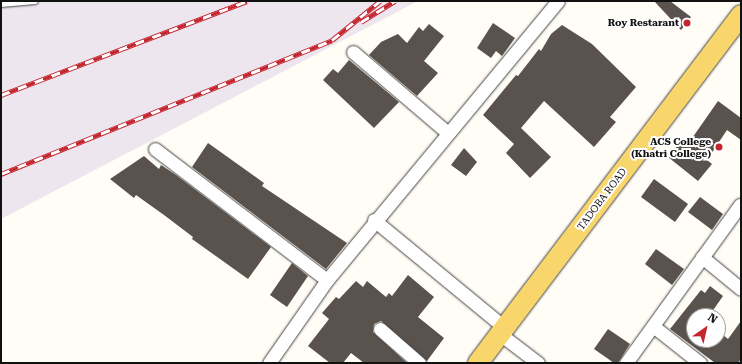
<!DOCTYPE html>
<html>
<head>
<meta charset="utf-8">
<style>
	body { margin:0 }
	#map { position:relative; width:742px; height:364px; overflow:hidden; background:#fffdf5; font-family:"Roboto Serif",serif }
	div>[style] { position:absolute }
	.industrial>* { inset:0; background:#eee6ef }
	.building>* { inset:0; background:#5a524d }
	.roads { filter:drop-shadow(0 0 1px #444) drop-shadow(0 0 1px #444) }
	.lane>* { height:6px; margin:-3px; padding:0 3px; transform-origin:3px; border-radius:3px; background:#fff }
	.street>* { height:13px; margin:-6.5px; padding:0 6.5px; transform-origin:6.5px; border-radius:6.5px; background:#fff }
	.primary>* { height:20px; margin:-10px; padding:0 10px; transform-origin:10px; border-radius:10px; background:#f9d66b }
	.rail>* { height:4.5px; margin-top:-2.25px; transform-origin:0; background:repeating-linear-gradient(90deg,#fff 0 9px,#c4262e 0 18px); box-sizing:border-box; border-block:1px solid #c4262e }
	.dots>* { width:11px; height:11px; translate:-50% -50%; box-sizing:border-box; border:2px solid #fff; border-radius:50% }
	span { translate:-50% -50%; white-space:nowrap; text-align:center; line-height:1.15; -webkit-text-stroke:4px #fff; paint-order:stroke }
	.poi-label { font-size:10px; color:#111; font-weight:700 }
	.right { translate:-100% -50%; text-align:right }
	.street-label { font-size:10px; color:#111 }
	.frame { position:absolute; inset:0; border:2px solid #111; pointer-events:none }
	.north { position:absolute; left:686px; top:308px; width:40px; height:40px; box-sizing:border-box; background:#fff; border:1px solid #a0a0a0; border-radius:50%; rotate:34deg; font-size:11px; font-weight:700; line-height:16px; text-align:center; color:#111 }
	.north::after { content:''; display:block; margin:auto; width:14px; height:18px; background:#c4262e; clip-path:polygon(50% 0,100% 100%,50% 72%,0 100%) }
</style>
</head>
<body>
<div id="map">
	<div class="industrial">
		<div style="clip-path:polygon(1px 1px,418px 1px,1px 219px)"></div>
	</div>
	<div class="building">
		<div style="clip-path:polygon(654px 1px,670px 1px,691px 17px,681px 30px)"></div>
		<div style="clip-path:polygon(493px 23px,515px 38px,502px 56px,496px 51px,491px 58px,477px 48px)"></div>
		<div style="clip-path:polygon(429px 24px,444px 36px,424px 61px,438px 73px,417px 96px,369px 55px,381px 42px,398px 34px,407px 43px,419px 27px,423px 31px)"></div>
		<div style="clip-path:polygon(562px 25px,592px 44px,636px 87px,610px 117px,616px 122px,594px 147px,544px 101px,521px 128px,551px 157px,530px 178px,506px 153px,514px 144px,483px 115px,516px 75px,518px 76px,539px 49px,541px 51px,551px 34px)"></div>
		<div style="clip-path:polygon(349px 60px,399px 102px,374px 128px,323px 80px,333px 69px,338px 73px)"></div>
		<div style="clip-path:polygon(718px 101px,741px 118px,741px 140px,727px 130px,707px 160px,712px 164px,698px 181px,668px 157px,682px 140px,688px 144px)"></div>
		<div style="clip-path:polygon(208px 143px,264px 183px,262px 186px,347px 243px,326px 269px,192px 167px)"></div>
		<div style="clip-path:polygon(464px 148px,477px 162px,466px 176px,451px 165px)"></div>
		<div style="clip-path:polygon(144px 156px,159px 169px,161px 165px,176px 175px,271px 247px,248px 279px,192px 239px,193px 237px,164px 215px,136px 195px,134px 198px,110px 179px)"></div>
		<div style="clip-path:polygon(654px 179px,688px 204px,675px 222px,641px 197px)"></div>
		<div style="clip-path:polygon(700px 197px,723px 214px,712px 230px,688px 212px)"></div>
		<div style="clip-path:polygon(656px 249px,684px 269px,672px 285px,645px 264px)"></div>
		<div style="clip-path:polygon(292px 263px,308px 276px,287px 307px,270px 295px)"></div>
		<div style="clip-path:polygon(408px 275px,434px 297px,418px 317px,444px 338px,427px 361px,381px 321px,374px 324px,373px 332px,407px 363px,364px 363px,351px 353px,343px 363px,330px 363px,308px 346px,329px 319px,322px 313px,336px 297px,339px 299px,356px 281px,363px 287px,367px 281px,386px 297px,389px 293px,392px 296px)"></div>
		<div style="clip-path:polygon(710px 286px,723px 296px,709px 316px,694px 316px,694px 343px,696px 340px,718px 340px,718px 331px,728px 339px,741px 321px,741px 359px,738px 363px,715px 363px,670px 329px,701px 290px,705px 293px)"></div>
		<div style="clip-path:polygon(608px 329px,630px 344px,618px 363px,614px 363px,594px 349px)"></div>
	</div>
	<div class="roads">
		<div class="lane">
			<div style="left:1px;top:4px;width:34px;rotate:-5deg"></div>
		</div>
		<div class="street">
			<div style="left:353px;top:52px;width:125px;rotate:40.5deg"></div>
			<div style="left:155px;top:149px;width:216px;rotate:37.3deg"></div>
			<div style="left:374px;top:220px;width:170px;rotate:39.5deg"></div>
			<div style="left:702px;top:257px;width:50px;rotate:39.4deg"></div>
			<div style="left:653px;top:326px;width:60px;rotate:38.2deg"></div>
			<div style="left:380px;top:329px;width:52px;rotate:41.1deg"></div>
			<div style="left:500px;top:334px;width:48px;rotate:37.3deg"></div>
			<div style="left:269px;top:363px;width:101px;rotate:-55.1deg"></div>
			<div style="left:327px;top:280px;width:362px;rotate:-50.4deg"></div>
			<div style="left:626px;top:363px;width:195px;rotate:-54.2deg"></div>
		</div>
		<div class="primary">
			<div style="left:478px;top:363px;width:436px;rotate:-52.9deg"></div>
		</div>
	</div>
	<div class="rail">
		<div style="left:361px;top:22px;width:40px;rotate:-32deg"></div>
		<div style="left:1px;top:95px;width:263px;rotate:-20.9deg"></div>
		<div style="left:1px;top:174px;width:357px;rotate:-22deg"></div>
		<div style="left:332px;top:40px;width:62px;rotate:-39.1deg"></div>
	</div>
	<div class="dots">
		<div style="left:687px;top:23px;background:#c4262e"></div>
		<div style="left:719px;top:147px;background:#c4262e"></div>
	</div>
	<div class="poi-label">
		<span class="right" style="left:679px;top:23px">Roy Restarant</span>
		<span class="right" style="left:711px;top:147px">ACS College<br>(Khatri College)</span>
	</div>
	<div class="street-label">
		<span style="left:602px;top:199px;rotate:-53deg">TADOBA ROAD</span>
	</div>
	<div class="frame"></div>
	<div class="north">N</div>
</div>
</body>
</html>
